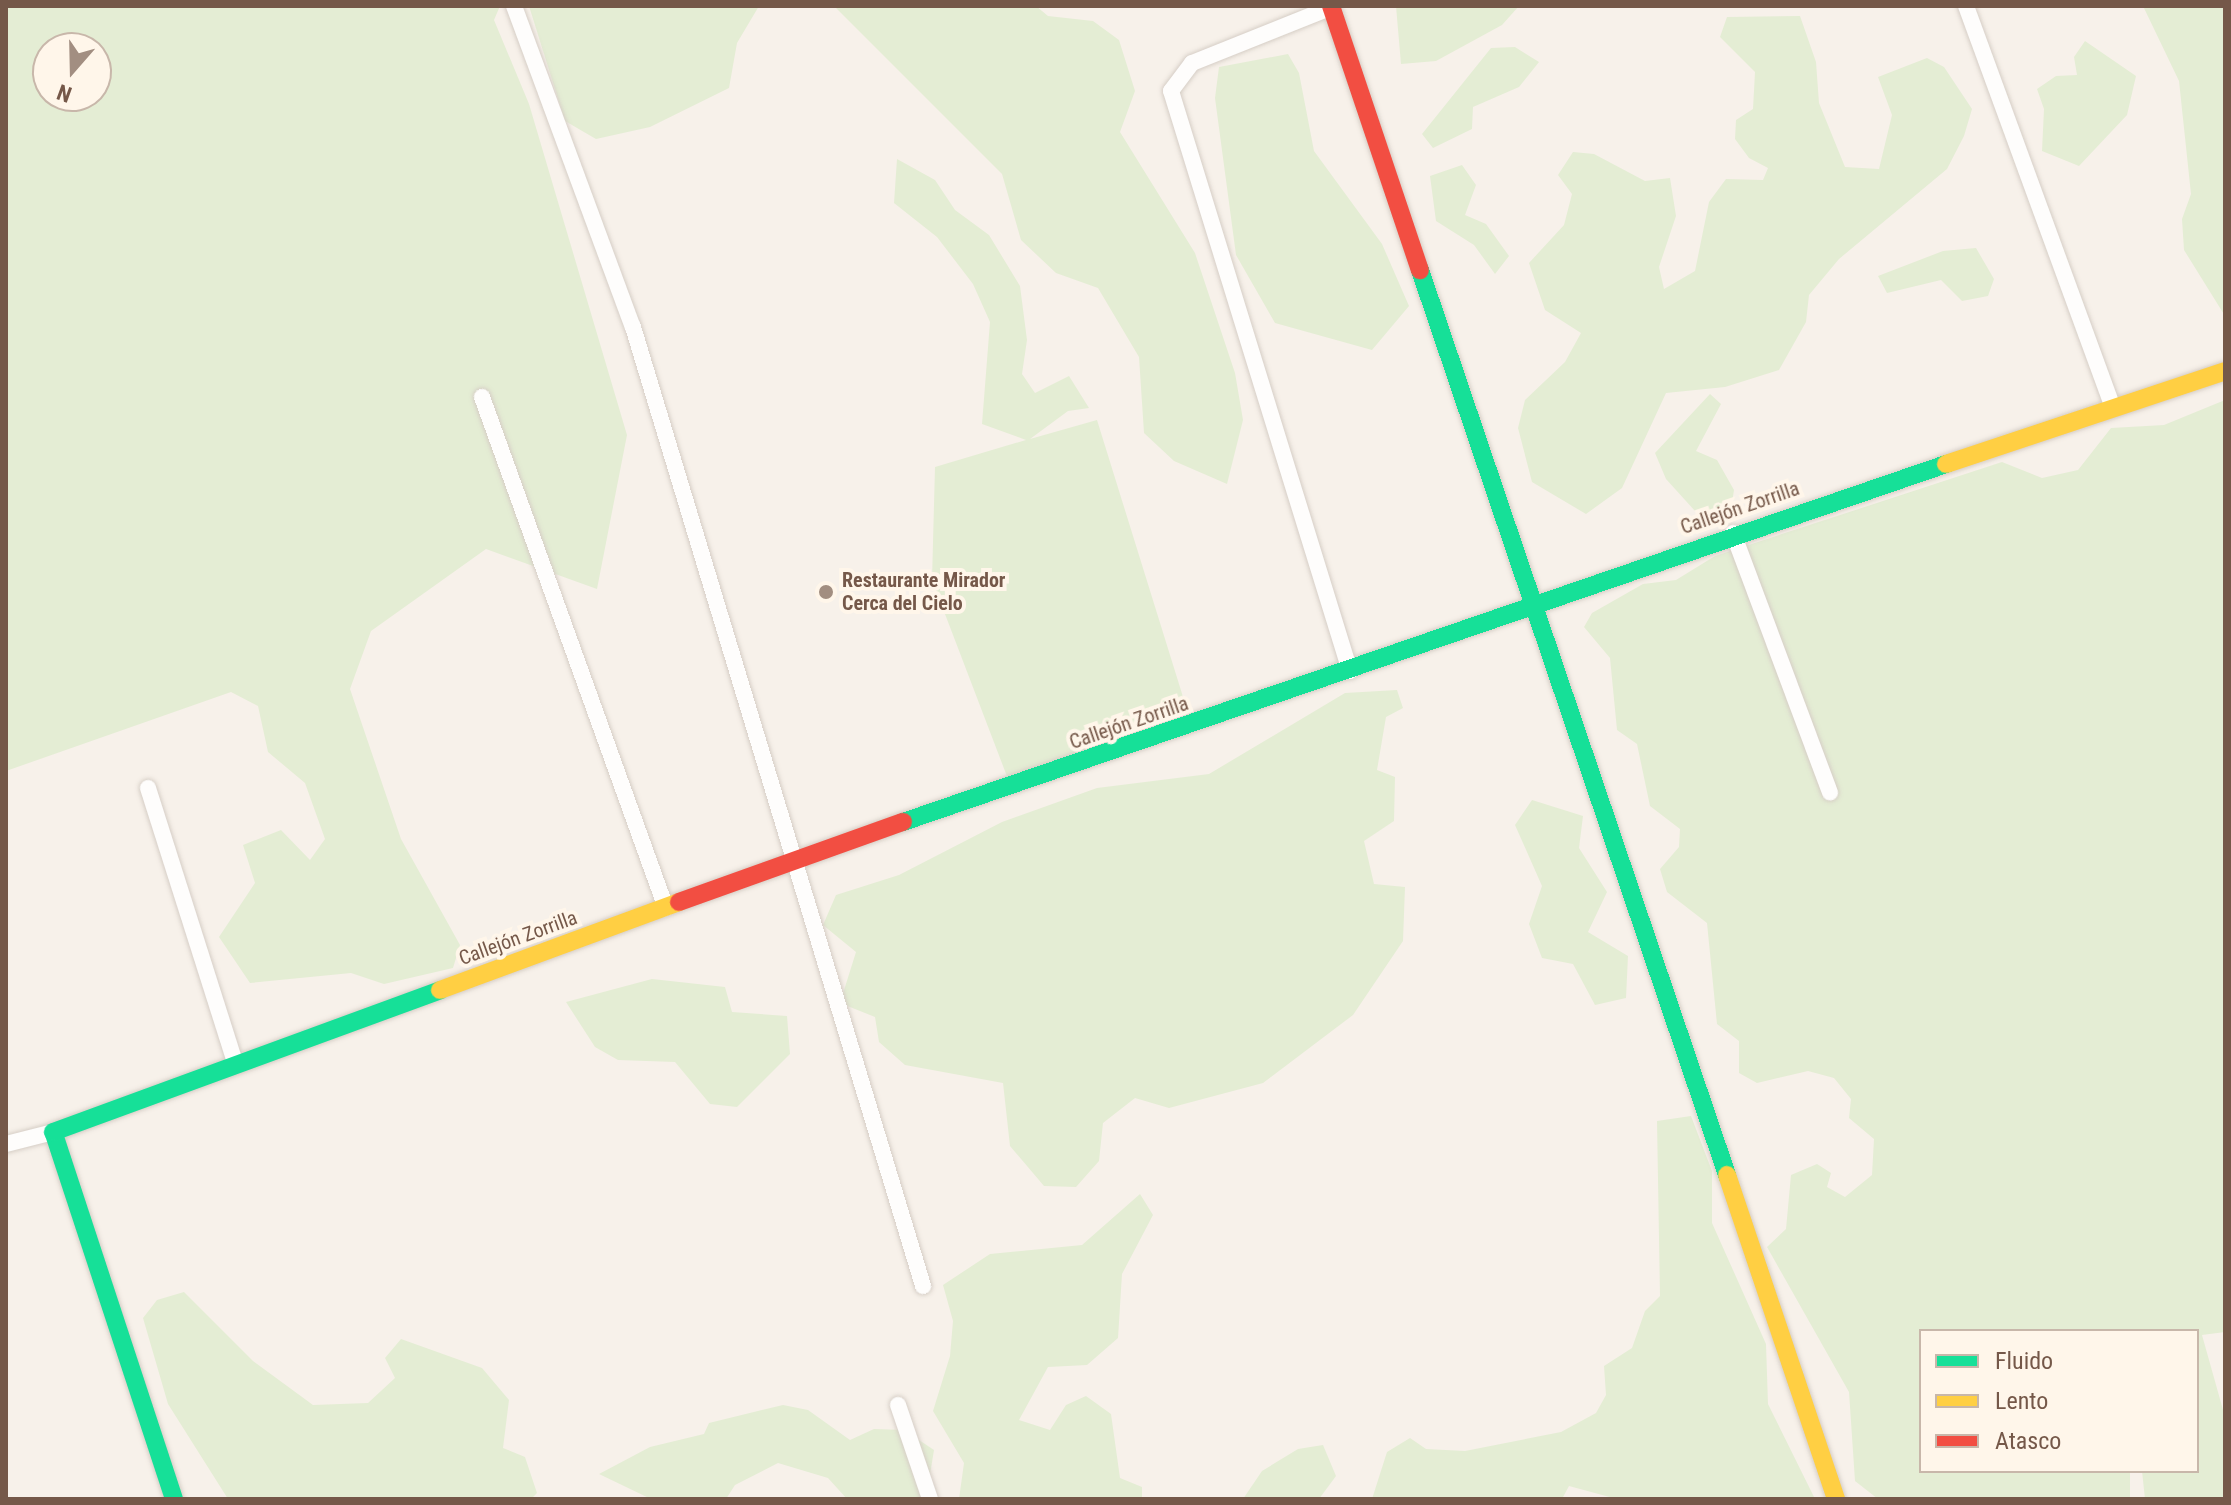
<!DOCTYPE html>
<html>
<head>
<meta charset="utf-8">
<style>
	body { margin:0 }
	#map { position:relative; width:2231px; height:1505px; overflow:hidden; background:#f7f1ea; font-family:"Roboto Condensed",sans-serif }
	div>[style] { position:absolute }
	.green>* { inset:0; background:#e4edd4 }
	.roads { filter:drop-shadow(0 0 2px #d6cec6) drop-shadow(0 0 2px #d6cec6) }
	.street>* { height:16px; margin:-8px; padding:0 8px; transform-origin:8px; border-radius:8px; background:#fefdfc }
	.fast>* { height:18px; margin:-9px; padding:0 9px; transform-origin:9px; border-radius:9px; background:#16e098 }
	.slow>* { height:18px; margin:-9px; padding:0 9px; transform-origin:9px; border-radius:9px; background:#ffcf43 }
	.jam>* { height:18px; margin:-9px; padding:0 9px; transform-origin:9px; border-radius:9px; background:#f24e42 }
	.dots>* { width:22px; height:22px; translate:-50% -50%; box-sizing:border-box; border:4px solid #fff6ea; border-radius:50% }
	span { translate:-50% -50%; white-space:nowrap; text-align:center; line-height:1.15; -webkit-text-stroke:8px #fff6ea; paint-order:stroke }
	.street-label { font-size:20px; color:#755849 }
	.poi-label { font-size:20px; color:#755849; font-weight:700 }
	.left { translate:0 -50%; text-align:left }
	.frame { position:absolute; inset:0; border:8px solid #755849; pointer-events:none }
	.legend { position:absolute; left:1919px; top:1329px; width:280px; height:144px; box-sizing:border-box; background:#fff6ea; border:2px solid #c8b7aa; margin:0; padding:10px 14px; list-style:none; font-size:24px; color:#755849 }
	.legend li { display:flex; align-items:center; gap:16px; height:40px }
	.legend b { width:40px; border:2px solid #c8b7aa }
	.north { position:absolute; left:32px; top:32px; width:80px; height:80px; box-sizing:border-box; background:#fff6ea; border:2px solid #c8b7aa; border-radius:50%; rotate:200deg; font-size:22px; font-weight:700; line-height:32px; text-align:center; color:#755849 }
	.north::after { content:''; display:block; margin:auto; width:28px; height:36px; background:#a28e81; clip-path:polygon(50% 0,100% 100%,50% 72%,0 100%) }
</style>
</head>
<body>
<div id="map">
	<div class="green">
		<div style="clip-path:polygon(evenodd,6px 6px,500px 6px,494px 20px,529px 104px,627px 435px,597px 589px,486px 549px,371px 631px,350px 689px,401px 839px,460px 945px,453px 968px,384px 984px,351px 973px,250px 983px,219px 937px,255px 883px,243px 845px,281px 830px,310px 860px,325px 839px,305px 783px,268px 752px,258px 706px,231px 692px,6px 771px,6px 6px,48px 48px,96px 48px,96px 96px,48px 96px,48px 48px)"></div>
		<div style="clip-path:polygon(529px 6px,759px 6px,737px 43px,729px 88px,650px 127px,596px 139px,565px 121px)"></div>
		<div style="clip-path:polygon(834px 6px,1036px 6px,1048px 16px,1093px 21px,1119px 40px,1135px 91px,1120px 132px,1195px 253px,1235px 373px,1243px 420px,1227px 484px,1174px 461px,1144px 433px,1139px 357px,1098px 288px,1056px 273px,1021px 240px,1002px 174px)"></div>
		<div style="clip-path:polygon(1396px 6px,1519px 6px,1502px 25px,1436px 61px,1401px 64px)"></div>
		<div style="clip-path:polygon(2143px 6px,2225px 6px,2225px 316px,2184px 250px,2182px 219px,2191px 194px,2179px 81px)"></div>
		<div style="clip-path:polygon(1800px 16px,1816px 62px,1819px 103px,1845px 167px,1879px 169px,1892px 115px,1878px 77px,1927px 58px,1944px 67px,1972px 109px,1964px 136px,1947px 169px,1839px 259px,1809px 295px,1806px 322px,1779px 370px,1725px 387px,1666px 393px,1622px 488px,1586px 514px,1532px 482px,1518px 428px,1525px 400px,1565px 362px,1581px 333px,1545px 310px,1529px 263px,1564px 225px,1572px 194px,1558px 175px,1573px 152px,1594px 154px,1645px 181px,1670px 178px,1676px 216px,1659px 267px,1664px 289px,1695px 271px,1709px 202px,1726px 179px,1763px 180px,1768px 168px,1749px 158px,1735px 139px,1736px 120px,1753px 109px,1755px 72px,1720px 37px,1727px 17px)"></div>
		<div style="clip-path:polygon(2085px 41px,2136px 76px,2127px 115px,2079px 166px,2042px 151px,2044px 109px,2037px 89px,2056px 76px,2077px 75px,2074px 57px)"></div>
		<div style="clip-path:polygon(1515px 47px,1539px 62px,1519px 87px,1473px 107px,1472px 129px,1433px 148px,1422px 134px,1491px 48px)"></div>
		<div style="clip-path:polygon(1288px 54px,1299px 73px,1314px 151px,1382px 244px,1409px 306px,1372px 350px,1275px 323px,1236px 255px,1215px 98px,1219px 67px)"></div>
		<div style="clip-path:polygon(897px 159px,935px 180px,955px 210px,989px 235px,1020px 286px,1027px 340px,1022px 374px,1035px 393px,1069px 376px,1089px 408px,1068px 411px,1030px 439px,1097px 420px,1188px 713px,1008px 779px,932px 580px,935px 467px,1026px 440px,982px 424px,990px 322px,973px 284px,937px 237px,894px 203px)"></div>
		<div style="clip-path:polygon(1462px 165px,1476px 185px,1465px 215px,1486px 224px,1509px 256px,1495px 274px,1474px 245px,1436px 221px,1430px 176px)"></div>
		<div style="clip-path:polygon(1976px 248px,1994px 279px,1988px 296px,1962px 301px,1941px 280px,1887px 293px,1878px 276px,1943px 251px)"></div>
		<div style="clip-path:polygon(1710px 394px,1721px 404px,1696px 451px,1717px 460px,1734px 490px,1732px 503px,1714px 513px,1695px 511px,1666px 479px,1655px 453px)"></div>
		<div style="clip-path:polygon(2225px 400px,2225px 1332px,2202px 1335px,2225px 1417px,2225px 1499px,2145px 1499px,2142px 1471px,2197px 1471px,2197px 1331px,1921px 1331px,1921px 1471px,2130px 1471px,2130px 1499px,1878px 1499px,1855px 1481px,1849px 1392px,1767px 1247px,1786px 1229px,1791px 1175px,1817px 1164px,1831px 1173px,1827px 1187px,1845px 1197px,1872px 1175px,1874px 1139px,1849px 1118px,1851px 1099px,1834px 1078px,1808px 1071px,1757px 1083px,1739px 1073px,1739px 1041px,1717px 1024px,1707px 923px,1667px 892px,1660px 869px,1679px 847px,1680px 829px,1650px 806px,1637px 744px,1617px 730px,1610px 658px,1584px 627px,1592px 613px,1643px 584px,1676px 580px,1715px 556px,2002px 462px,2042px 478px,2078px 470px,2111px 428px,2164px 425px)"></div>
		<div style="clip-path:polygon(1397px 690px,1403px 708px,1386px 717px,1377px 770px,1395px 777px,1394px 821px,1364px 841px,1374px 884px,1405px 887px,1403px 941px,1353px 1015px,1263px 1083px,1169px 1108px,1135px 1098px,1103px 1123px,1099px 1161px,1076px 1187px,1044px 1186px,1010px 1146px,1003px 1083px,905px 1065px,879px 1042px,875px 1017px,840px 1003px,856px 952px,823px 925px,836px 895px,899px 875px,1002px 822px,1097px 788px,1209px 774px,1345px 693px)"></div>
		<div style="clip-path:polygon(1532px 800px,1583px 816px,1579px 848px,1607px 892px,1588px 932px,1628px 956px,1626px 998px,1595px 1005px,1573px 964px,1542px 958px,1529px 924px,1542px 886px,1515px 825px)"></div>
		<div style="clip-path:polygon(652px 979px,725px 987px,732px 1012px,787px 1016px,790px 1054px,737px 1107px,710px 1104px,675px 1062px,618px 1060px,595px 1047px,566px 1002px)"></div>
		<div style="clip-path:polygon(1691px 1116px,1712px 1171px,1712px 1223px,1766px 1344px,1768px 1404px,1815px 1499px,1617px 1499px,1569px 1486px,1562px 1499px,1372px 1499px,1387px 1452px,1410px 1438px,1426px 1449px,1465px 1451px,1561px 1432px,1596px 1413px,1606px 1395px,1604px 1366px,1632px 1348px,1645px 1311px,1660px 1296px,1657px 1121px)"></div>
		<div style="clip-path:polygon(1140px 1194px,1153px 1215px,1122px 1274px,1118px 1338px,1087px 1365px,1048px 1367px,1019px 1420px,1050px 1430px,1066px 1405px,1086px 1396px,1111px 1414px,1120px 1478px,1142px 1487px,1142px 1499px,959px 1499px,964px 1463px,933px 1411px,950px 1356px,953px 1321px,943px 1285px,990px 1254px,1082px 1245px)"></div>
		<div style="clip-path:polygon(184px 1292px,253px 1361px,313px 1405px,368px 1403px,395px 1378px,385px 1358px,401px 1339px,482px 1368px,509px 1400px,503px 1448px,525px 1457px,537px 1493px,531px 1499px,228px 1499px,168px 1404px,143px 1318px,157px 1300px)"></div>
		<div style="clip-path:polygon(783px 1405px,808px 1410px,850px 1440px,874px 1429px,904px 1430px,934px 1450px,926px 1499px,847px 1499px,828px 1478px,778px 1463px,735px 1485px,726px 1499px,651px 1499px,599px 1474px,650px 1447px,704px 1434px,709px 1423px)"></div>
		<div style="clip-path:polygon(1323px 1445px,1336px 1476px,1319px 1499px,1243px 1499px,1262px 1471px,1298px 1449px)"></div>
	</div>
	<div class="roads">
		<div class="street">
			<div style="left:514px;top:6px;width:342px;rotate:69.7deg"></div>
			<div style="left:633px;top:327px;width:1002px;rotate:73.17deg"></div>
			<div style="left:1966px;top:6px;width:428px;rotate:69.9deg"></div>
			<div style="left:1332px;top:7px;width:151px;rotate:158.2deg"></div>
			<div style="left:1192px;top:63px;width:35px;rotate:127deg"></div>
			<div style="left:1171px;top:91px;width:607px;rotate:72.85deg"></div>
			<div style="left:482px;top:397px;width:543px;rotate:70.2deg"></div>
			<div style="left:1733px;top:533px;width:277px;rotate:69.5deg"></div>
			<div style="left:148px;top:788px;width:291px;rotate:72.4deg"></div>
			<div style="left:6px;top:1144px;width:49px;rotate:-14.3deg"></div>
			<div style="left:898px;top:1405px;width:99px;rotate:71.2deg"></div>
		</div>
		<div class="fast">
			<div style="left:1420px;top:270px;width:956px;rotate:71.26deg"></div>
			<div style="left:903px;top:822px;width:1103px;rotate:-18.94deg"></div>
			<div style="left:174px;top:1499px;width:386px;rotate:-108.2deg"></div>
			<div style="left:53px;top:1132px;width:412px;rotate:-20.1deg"></div>
		</div>
		<div class="slow">
			<div style="left:1946px;top:464px;width:294px;rotate:-18.4deg"></div>
			<div style="left:440px;top:990px;width:255px;rotate:-20.2deg"></div>
			<div style="left:1727px;top:1175px;width:342px;rotate:71.4deg"></div>
		</div>
		<div class="jam">
			<div style="left:1331px;top:6px;width:279px;rotate:71.4deg"></div>
			<div style="left:679px;top:902px;width:238px;rotate:-19.7deg"></div>
		</div>
	</div>
	<div class="dots">
		<div style="left:826px;top:592px;background:#a28e81"></div>
	</div>
	<div class="street-label">
		<span style="left:1740px;top:508px;rotate:-19deg">Callejón Zorrilla</span>
		<span style="left:1129px;top:723px;rotate:-19deg">Callejón Zorrilla</span>
		<span style="left:518px;top:938px;rotate:-20deg">Callejón Zorrilla</span>
	</div>
	<div class="poi-label">
		<span class="left" style="left:842px;top:592px">Restaurante Mirador<br>Cerca del Cielo</span>
	</div>
	<div class="frame"></div>
	<ul class="legend">
	<li><b style="height:10px;background:#16e098"></b>Fluido</li>
	<li><b style="height:10px;background:#ffcf43"></b>Lento</li>
	<li><b style="height:10px;background:#f24e42"></b>Atasco</li>
	</ul>
	<div class="north">N</div>
</div>
</body>
</html>
